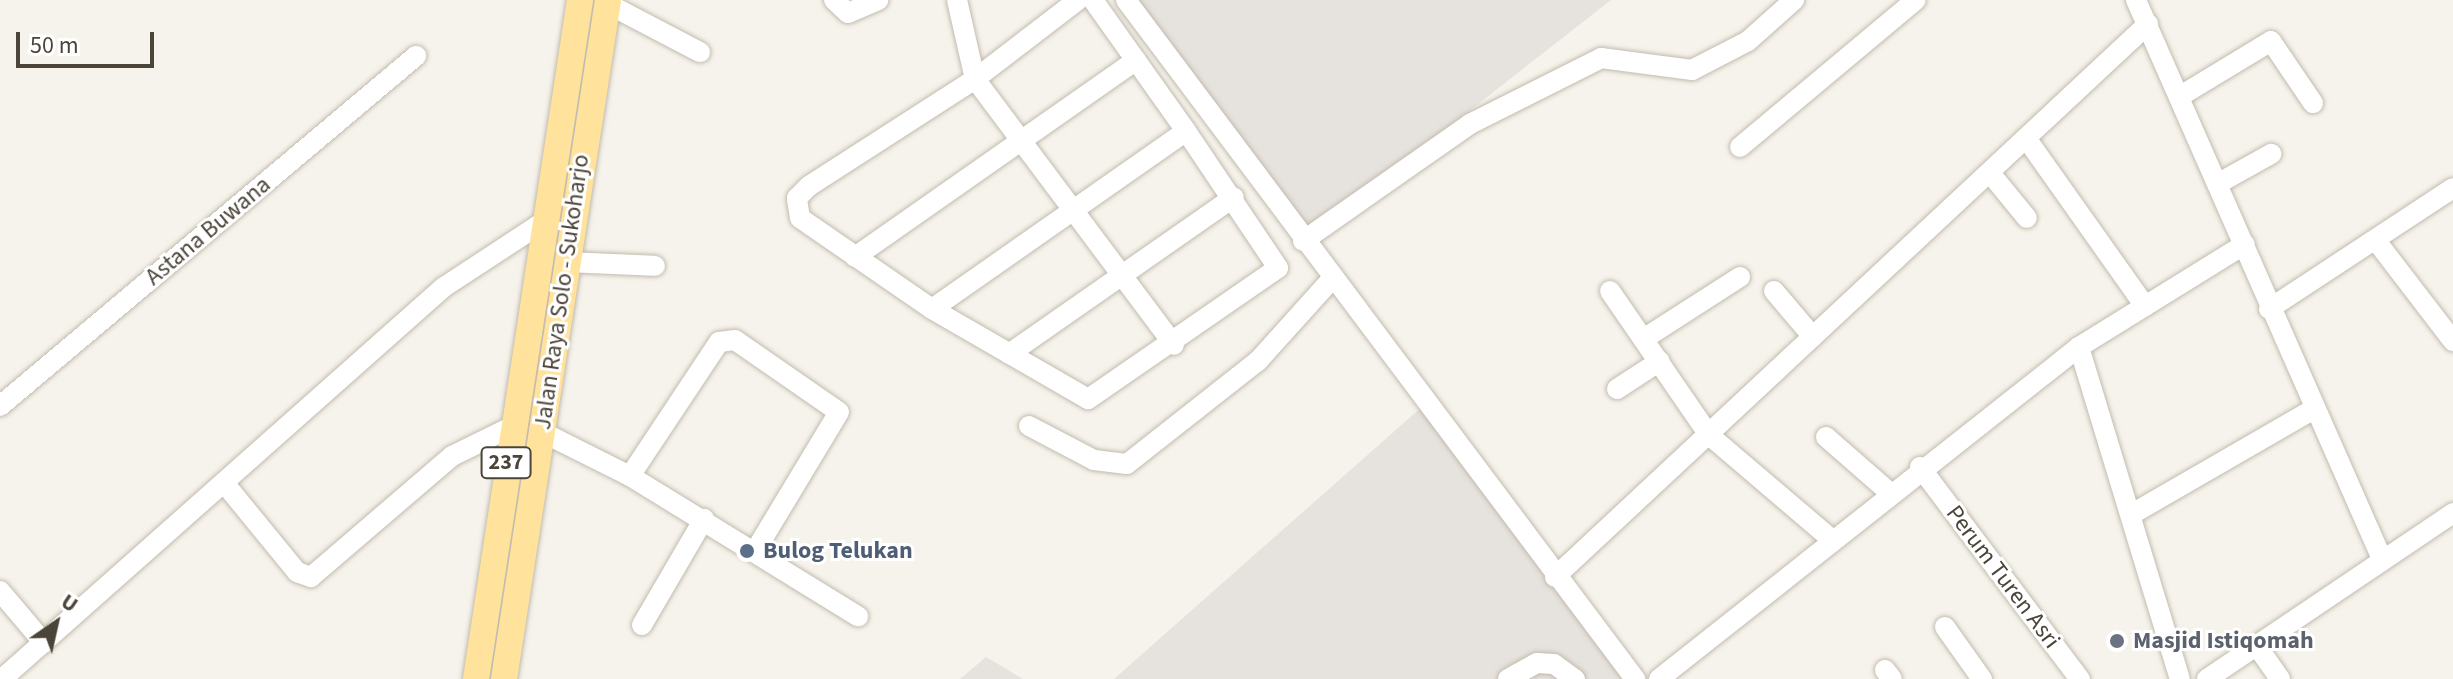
<!DOCTYPE html>
<html>
<head>
<meta charset="utf-8">
<style>
	body { margin:0 }
	#map { position:relative; width:2453px; height:679px; overflow:hidden; background:#f6f3ec; font-family:"Source Sans 3",sans-serif }
	div>[style] { position:absolute }
	.industrial>* { inset:0; background:#e6e2dd }
	.roads { filter:drop-shadow(0 0 2px #c2bbae) drop-shadow(0 0 2px #c2bbae) }
	.minor>* { height:20px; margin:-10px; padding:0 10px; transform-origin:10px; border-radius:10px; background:#fff }
	.major>* { height:26px; margin:-13px; padding:0 13px; transform-origin:13px; border-radius:13px; background:#ffe39c }
	.dots>* { width:22px; height:22px; translate:-50% -50%; box-sizing:border-box; border:4px solid #fff; border-radius:50% }
	span { translate:-50% -50%; white-space:nowrap; text-align:center; line-height:1.15; -webkit-text-stroke:6px #fff; paint-order:stroke }
	.shield-label span { padding:2px 6px; background:#fff; border:2px solid; border-radius:6px; -webkit-text-stroke-width:0 }
	.shield-label { font-size:22px; color:#4b4439; font-weight:700 }
	.street-label { font-size:24px; color:#4b4439 }
	.service-label { font-size:24px; color:#4e5e75; font-weight:700 }
	.left { translate:0 -50%; text-align:left }
	.worship-label { font-size:24px; color:#5b616d; font-weight:700 }
	.north { position:absolute; left:16px; top:583px; width:80px; height:80px; -webkit-text-stroke:6px #fff; paint-order:stroke; rotate:34deg; font-size:22px; font-weight:700; line-height:32px; text-align:center; color:#4b4439 }
	.north::after { content:''; display:block; margin:auto; width:28px; height:36px; background:#4b4439; clip-path:polygon(50% 0,100% 100%,50% 72%,0 100%) }
	.scale { position:absolute; left:16px; top:32px; width:138px; height:36px; box-sizing:border-box; border:4px solid #4b4439; border-top:0; padding-left:10px; font-size:24px; line-height:28px; white-space:nowrap; color:#4b4439; -webkit-text-stroke:6px #fff; paint-order:stroke }
</style>
</head>
<body>
<div id="map">
	<div class="industrial">
		<div style="clip-path:polygon(1125px 0,1611px 0,1303px 241px)"></div>
		<div style="clip-path:polygon(1424px 405px,1634px 679px,1114px 679px)"></div>
		<div style="clip-path:polygon(986px 657px,1023px 679px,960px 679px)"></div>
	</div>
	<div class="roads">
		<div class="minor">
			<div style="left:834px;top:0;width:19px;rotate:43deg"></div>
			<div style="left:848px;top:13px;width:33px;rotate:-23deg"></div>
			<div style="left:957px;top:0;width:81px;rotate:77.2deg"></div>
			<div style="left:975px;top:79px;width:332px;rotate:53.2deg"></div>
			<div style="left:1093px;top:0;width:161px;rotate:54.6deg"></div>
			<div style="left:1126px;top:0;width:849px;rotate:53.14deg"></div>
			<div style="left:2136px;top:0;width:611px;rotate:66.25deg"></div>
			<div style="left:608px;top:4px;width:104px;rotate:27.6deg"></div>
			<div style="left:2182px;top:95px;width:104px;rotate:-31.2deg"></div>
			<div style="left:2271px;top:41px;width:75px;rotate:55.9deg"></div>
			<div style="left:2026px;top:138px;width:206px;rotate:54.7deg"></div>
			<div style="left:1740px;top:147px;width:229px;rotate:-39.9deg"></div>
			<div style="left:1990px;top:173px;width:58px;rotate:50.6deg"></div>
			<div style="left:2219px;top:183px;width:60px;rotate:-29.1deg"></div>
			<div style="left:1303px;top:241px;width:204px;rotate:-35deg"></div>
			<div style="left:1470px;top:124px;width:147px;rotate:-26.7deg"></div>
			<div style="left:1601px;top:58px;width:92px;rotate:7.5deg"></div>
			<div style="left:1692px;top:70px;width:63px;rotate:-27.4deg"></div>
			<div style="left:1748px;top:41px;width:62px;rotate:-41.7deg"></div>
			<div style="left:2377px;top:242px;width:125px;rotate:52.5deg"></div>
			<div style="left:855px;top:257px;width:343px;rotate:-35deg"></div>
			<div style="left:565px;top:262px;width:90px;rotate:2.5deg"></div>
			<div style="left:1610px;top:291px;width:175px;rotate:55.5deg"></div>
			<div style="left:1709px;top:435px;width:159px;rotate:40.4deg"></div>
			<div style="left:1774px;top:291px;width:60px;rotate:49.7deg"></div>
			<div style="left:932px;top:309px;width:310px;rotate:-35deg"></div>
			<div style="left:1186px;top:131px;width:165px;rotate:56.1deg"></div>
			<div style="left:1278px;top:268px;width:231px;rotate:145.4deg"></div>
			<div style="left:1088px;top:399px;width:180px;rotate:-150deg"></div>
			<div style="left:932px;top:309px;width:160px;rotate:-145.4deg"></div>
			<div style="left:800px;top:218px;width:20px;rotate:-99deg"></div>
			<div style="left:797px;top:198px;width:17px;rotate:-45deg"></div>
			<div style="left:809px;top:186px;width:197px;rotate:-32.8deg"></div>
			<div style="left:975px;top:79px;width:130px;rotate:-37.5deg"></div>
			<div style="left:2269px;top:309px;width:220px;rotate:-33.3deg"></div>
			<div style="left:1645px;top:338px;width:113px;rotate:-32.7deg"></div>
			<div style="left:2079px;top:347px;width:347px;rotate:73.1deg"></div>
			<div style="left:1009px;top:354px;width:274px;rotate:-34.9deg"></div>
			<div style="left:1617px;top:389px;width:51px;rotate:-33.1deg"></div>
			<div style="left:0;top:406px;width:544px;rotate:-40.08deg"></div>
			<div style="left:1029px;top:426px;width:73px;rotate:27.6deg"></div>
			<div style="left:1094px;top:460px;width:33px;rotate:7deg"></div>
			<div style="left:1127px;top:464px;width:167px;rotate:-38.2deg"></div>
			<div style="left:1258px;top:361px;width:108px;rotate:-48deg"></div>
			<div style="left:542px;top:432px;width:98px;rotate:26.6deg"></div>
			<div style="left:630px;top:476px;width:268px;rotate:31.6deg"></div>
			<div style="left:1826px;top:437px;width:84px;rotate:41.1deg"></div>
			<div style="left:1920px;top:467px;width:266px;rotate:53deg"></div>
			<div style="left:630px;top:476px;width:161px;rotate:-56.4deg"></div>
			<div style="left:719px;top:342px;width:16px;rotate:-7deg"></div>
			<div style="left:735px;top:340px;width:126px;rotate:34.7deg"></div>
			<div style="left:839px;top:412px;width:162px;rotate:121.1deg"></div>
			<div style="left:225px;top:484px;width:114px;rotate:50.7deg"></div>
			<div style="left:297px;top:572px;width:15px;rotate:20deg"></div>
			<div style="left:311px;top:577px;width:186px;rotate:-40.6deg"></div>
			<div style="left:452px;top:456px;width:66px;rotate:-26.2deg"></div>
			<div style="left:2132px;top:514px;width:210px;rotate:-30deg"></div>
			<div style="left:1555px;top:577px;width:811px;rotate:-43deg"></div>
			<div style="left:0;top:591px;width:68px;rotate:49.8deg"></div>
			<div style="left:642px;top:625px;width:123px;rotate:-59.7deg"></div>
			<div style="left:1945px;top:627px;width:64px;rotate:54.6deg"></div>
			<div style="left:2257px;top:646px;width:40px;rotate:55.1deg"></div>
			<div style="left:1885px;top:670px;width:11px;rotate:52deg"></div>
			<div style="left:2px;top:679px;width:591px;rotate:-41.57deg"></div>
			<div style="left:444px;top:287px;width:122px;rotate:-33.3deg"></div>
			<div style="left:1508px;top:679px;width:33px;rotate:-29deg"></div>
			<div style="left:1537px;top:663px;width:17px;rotate:3deg"></div>
			<div style="left:1554px;top:664px;width:26px;rotate:36deg"></div>
			<div style="left:1659px;top:679px;width:535px;rotate:-38.33deg"></div>
			<div style="left:2079px;top:347px;width:195px;rotate:-31.8deg"></div>
			<div style="left:2207px;top:679px;width:297px;rotate:-34deg"></div>
		</div>
		<div class="major">
			<div style="left:476px;top:679px;width:687px;rotate:-81.29deg"></div>
			<div style="left:504px;top:679px;width:687px;rotate:-81.29deg"></div>
		</div>
	</div>
	<div class="dots">
		<div style="left:747px;top:551px;background:#5c6f8a"></div>
		<div style="left:2117px;top:641px;background:#6b7280"></div>
	</div>
	<div class="shield-label">
		<span style="left:506px;top:463px">237</span>
	</div>
	<div class="street-label">
		<span style="left:208px;top:231px;rotate:-40deg">Astana Buwana</span>
		<span style="left:562px;top:292px;rotate:-82deg">Jalan Raya Solo - Sukoharjo</span>
		<span style="left:2003px;top:577px;rotate:53deg">Perum Turen Asri</span>
	</div>
	<div class="service-label">
		<span class="left" style="left:763px;top:551px">Bulog Telukan</span>
	</div>
	<div class="worship-label">
		<span class="left" style="left:2133px;top:641px">Masjid Istiqomah</span>
	</div>
	<div class="north">U</div>
	<div class="scale">50 m</div>
</div>
</body>
</html>
